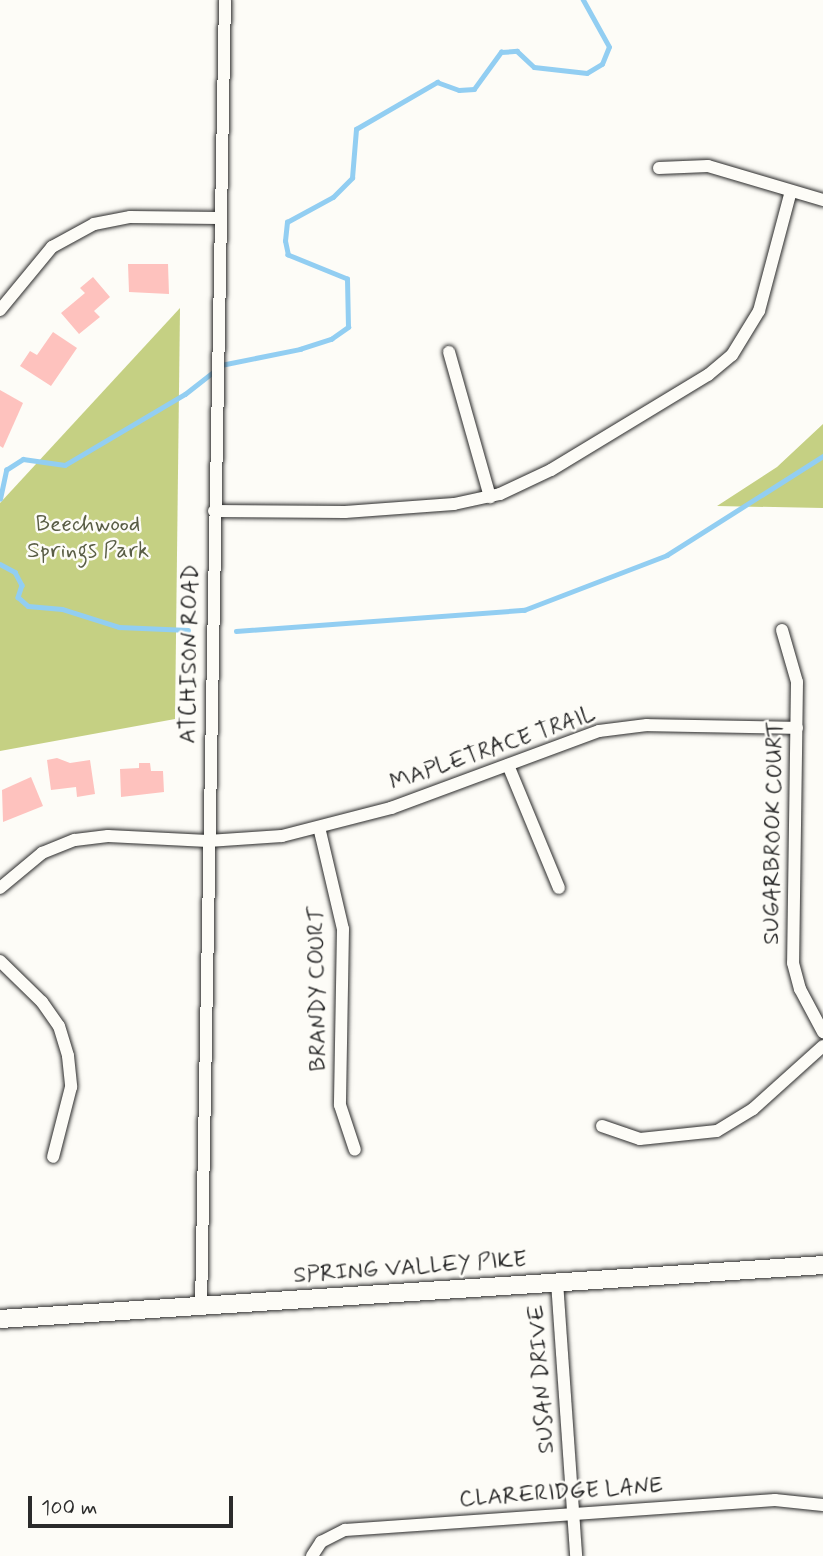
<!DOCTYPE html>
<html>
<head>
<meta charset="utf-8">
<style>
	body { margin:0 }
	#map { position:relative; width:823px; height:1556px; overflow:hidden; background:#fdfcf7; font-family:Mynerve,sans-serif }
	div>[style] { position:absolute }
	.green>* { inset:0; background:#c5d083 }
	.stream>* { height:4.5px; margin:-2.25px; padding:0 2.25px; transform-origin:2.25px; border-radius:2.25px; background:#92cef2 }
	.building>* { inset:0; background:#fec2be }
	.roads { filter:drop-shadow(0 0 2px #2b2b2b) drop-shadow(0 0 2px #2b2b2b) }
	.street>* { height:12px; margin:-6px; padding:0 6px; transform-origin:6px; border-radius:6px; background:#fdfcf7 }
	.secondary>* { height:18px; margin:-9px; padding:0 9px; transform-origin:9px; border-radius:9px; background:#fdfcf7 }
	span { translate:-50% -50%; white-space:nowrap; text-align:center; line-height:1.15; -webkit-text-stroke:5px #fdfcf7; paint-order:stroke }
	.park-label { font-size:23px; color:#595d45 }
	.street-label { font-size:23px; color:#2b2b2b }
	.scale { position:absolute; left:28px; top:1496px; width:205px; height:32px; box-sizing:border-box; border:4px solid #2b2b2b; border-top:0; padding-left:9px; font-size:21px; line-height:24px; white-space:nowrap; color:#2b2b2b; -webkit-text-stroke:5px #fdfcf7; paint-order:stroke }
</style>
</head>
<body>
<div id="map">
	<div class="green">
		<div style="clip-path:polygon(180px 308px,175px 719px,0 751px,0 503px)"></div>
		<div style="clip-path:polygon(823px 424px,823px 508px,717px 506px,777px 467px)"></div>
	</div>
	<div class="stream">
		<div style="left:221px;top:365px;width:81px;rotate:-11.4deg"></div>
		<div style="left:300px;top:349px;width:33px;rotate:-18deg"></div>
		<div style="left:331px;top:339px;width:21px;rotate:-35deg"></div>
		<div style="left:348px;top:327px;width:48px;rotate:-91.2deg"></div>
		<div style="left:347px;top:279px;width:64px;rotate:-157.9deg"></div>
		<div style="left:288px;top:255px;width:14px;rotate:-102deg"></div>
		<div style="left:285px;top:241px;width:19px;rotate:-84deg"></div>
		<div style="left:287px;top:222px;width:52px;rotate:-28.5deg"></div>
		<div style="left:333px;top:197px;width:27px;rotate:-45deg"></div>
		<div style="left:352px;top:178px;width:49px;rotate:-85.3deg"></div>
		<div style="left:356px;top:129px;width:94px;rotate:-30.1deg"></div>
		<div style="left:437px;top:82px;width:23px;rotate:20deg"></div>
		<div style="left:459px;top:90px;width:15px;rotate:-4deg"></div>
		<div style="left:474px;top:89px;width:46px;rotate:-53.9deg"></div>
		<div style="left:501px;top:52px;width:16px;rotate:-4deg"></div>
		<div style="left:517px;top:51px;width:23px;rotate:43deg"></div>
		<div style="left:534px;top:67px;width:53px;rotate:6.5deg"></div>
		<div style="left:587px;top:73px;width:17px;rotate:-31deg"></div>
		<div style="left:602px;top:64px;width:18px;rotate:-68deg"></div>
		<div style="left:609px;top:47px;width:54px;rotate:-119deg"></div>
		<div style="left:0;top:499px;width:30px;rotate:-78deg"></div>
		<div style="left:6px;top:470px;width:20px;rotate:-33deg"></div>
		<div style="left:23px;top:459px;width:42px;rotate:8.1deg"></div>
		<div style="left:65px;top:465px;width:139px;rotate:-30.6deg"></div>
		<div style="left:185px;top:394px;width:37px;rotate:-38deg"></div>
		<div style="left:0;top:564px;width:17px;rotate:28deg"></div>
		<div style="left:15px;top:572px;width:15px;rotate:62deg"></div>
		<div style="left:22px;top:585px;width:13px;rotate:108deg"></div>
		<div style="left:18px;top:597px;width:13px;rotate:42deg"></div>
		<div style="left:28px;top:606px;width:34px;rotate:5deg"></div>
		<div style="left:62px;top:609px;width:60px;rotate:17.5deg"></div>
		<div style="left:119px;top:627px;width:69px;rotate:2.5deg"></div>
		<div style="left:236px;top:631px;width:289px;rotate:-4.2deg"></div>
		<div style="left:524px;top:610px;width:153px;rotate:-21deg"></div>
		<div style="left:667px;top:555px;width:185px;rotate:-32.4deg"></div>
	</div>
	<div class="building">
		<div style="clip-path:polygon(128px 264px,168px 264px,169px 294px,129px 292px)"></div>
		<div style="clip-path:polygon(93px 277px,110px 297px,94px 311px,100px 317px,79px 334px,61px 313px,85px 293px,80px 288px)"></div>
		<div style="clip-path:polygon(53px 332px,77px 348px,51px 386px,20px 366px,30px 351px,37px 355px)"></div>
		<div style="clip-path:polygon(0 390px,23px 403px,3px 448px,0 446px)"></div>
		<div style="clip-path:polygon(57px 758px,70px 763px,90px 760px,95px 794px,77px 797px,76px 787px,51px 790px,47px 760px)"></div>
		<div style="clip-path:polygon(139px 763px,150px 763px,151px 771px,163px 771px,164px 792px,121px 797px,120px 769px,139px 768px)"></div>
		<div style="clip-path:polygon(31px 777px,43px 806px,3px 822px,2px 790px)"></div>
	</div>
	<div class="roads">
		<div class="street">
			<div style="left:659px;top:168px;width:49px;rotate:-2.3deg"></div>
			<div style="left:708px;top:166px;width:120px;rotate:16.5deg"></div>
			<div style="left:0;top:310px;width:82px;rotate:-50.5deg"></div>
			<div style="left:52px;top:247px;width:48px;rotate:-28.7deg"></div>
			<div style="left:94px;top:224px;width:37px;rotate:-11deg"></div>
			<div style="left:130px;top:217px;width:89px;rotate:0.6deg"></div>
			<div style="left:449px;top:352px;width:151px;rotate:74.2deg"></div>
			<div style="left:214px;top:511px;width:131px;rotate:0.4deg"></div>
			<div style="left:345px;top:512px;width:109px;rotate:-4.2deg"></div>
			<div style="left:454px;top:504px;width:47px;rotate:-12.3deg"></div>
			<div style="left:500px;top:494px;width:56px;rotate:-25.2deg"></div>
			<div style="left:551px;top:470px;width:184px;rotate:-31.2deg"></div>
			<div style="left:708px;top:375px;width:31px;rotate:-40deg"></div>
			<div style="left:732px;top:355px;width:52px;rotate:-58.5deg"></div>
			<div style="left:759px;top:311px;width:124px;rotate:-75.1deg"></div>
			<div style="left:782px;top:630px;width:54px;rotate:73.9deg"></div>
			<div style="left:797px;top:682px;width:281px;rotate:90.8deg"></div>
			<div style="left:793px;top:963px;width:27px;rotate:75deg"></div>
			<div style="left:800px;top:989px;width:49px;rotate:61.9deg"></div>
			<div style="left:508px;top:765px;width:133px;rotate:67.5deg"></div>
			<div style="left:319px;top:827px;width:105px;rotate:76.8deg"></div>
			<div style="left:343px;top:929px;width:176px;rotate:91deg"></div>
			<div style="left:340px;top:1105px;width:47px;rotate:71.6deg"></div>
			<div style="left:0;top:888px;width:55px;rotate:-39.8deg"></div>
			<div style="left:42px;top:853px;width:35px;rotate:-22deg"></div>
			<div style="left:75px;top:840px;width:33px;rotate:-7deg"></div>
			<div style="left:108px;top:836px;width:100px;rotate:2.9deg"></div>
			<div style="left:208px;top:841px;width:74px;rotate:-3.9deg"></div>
			<div style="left:282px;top:836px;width:113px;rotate:-14.4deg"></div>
			<div style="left:391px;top:808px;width:222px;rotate:-20.3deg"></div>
			<div style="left:599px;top:731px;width:48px;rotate:-7.1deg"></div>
			<div style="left:647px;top:725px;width:150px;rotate:1.1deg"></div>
			<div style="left:0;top:961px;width:59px;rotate:44.3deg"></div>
			<div style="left:42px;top:1002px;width:29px;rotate:55deg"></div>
			<div style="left:59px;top:1026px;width:31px;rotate:73deg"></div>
			<div style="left:68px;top:1056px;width:31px;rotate:84deg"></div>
			<div style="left:71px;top:1087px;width:72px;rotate:104.4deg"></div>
			<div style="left:602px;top:1126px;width:40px;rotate:18.9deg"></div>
			<div style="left:640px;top:1139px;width:77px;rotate:-5.9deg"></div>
			<div style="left:717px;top:1131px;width:42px;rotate:-31.4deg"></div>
			<div style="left:753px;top:1109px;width:94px;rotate:-42deg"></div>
			<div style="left:557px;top:1282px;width:275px;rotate:86deg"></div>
			<div style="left:201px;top:1308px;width:1308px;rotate:-88.95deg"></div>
			<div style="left:312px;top:1556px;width:17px;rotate:-57deg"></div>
			<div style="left:321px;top:1542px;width:27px;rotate:-27deg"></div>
			<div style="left:345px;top:1530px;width:431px;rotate:-4deg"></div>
			<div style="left:775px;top:1500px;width:48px;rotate:5.9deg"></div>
		</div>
		<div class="secondary">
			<div style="left:0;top:1319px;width:825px;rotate:-3.75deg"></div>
		</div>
	</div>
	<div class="park-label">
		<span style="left:88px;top:538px">Beechwood<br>Springs Park</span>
	</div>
	<div class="street-label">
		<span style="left:190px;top:654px;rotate:-89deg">ATCHISON ROAD</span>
		<span style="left:493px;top:749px;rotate:-19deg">MAPLETRACE TRAIL</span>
		<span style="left:774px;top:833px;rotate:-89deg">SUGARBROOK COURT</span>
		<span style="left:318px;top:989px;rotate:-91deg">BRANDY COURT</span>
		<span style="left:410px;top:1268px;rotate:-4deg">SPRING VALLEY PIKE</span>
		<span style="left:542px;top:1379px;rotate:-94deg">SUSAN DRIVE</span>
		<span style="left:561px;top:1493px;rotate:-4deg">CLARERIDGE LANE</span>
	</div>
	<div class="scale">100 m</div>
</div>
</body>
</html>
